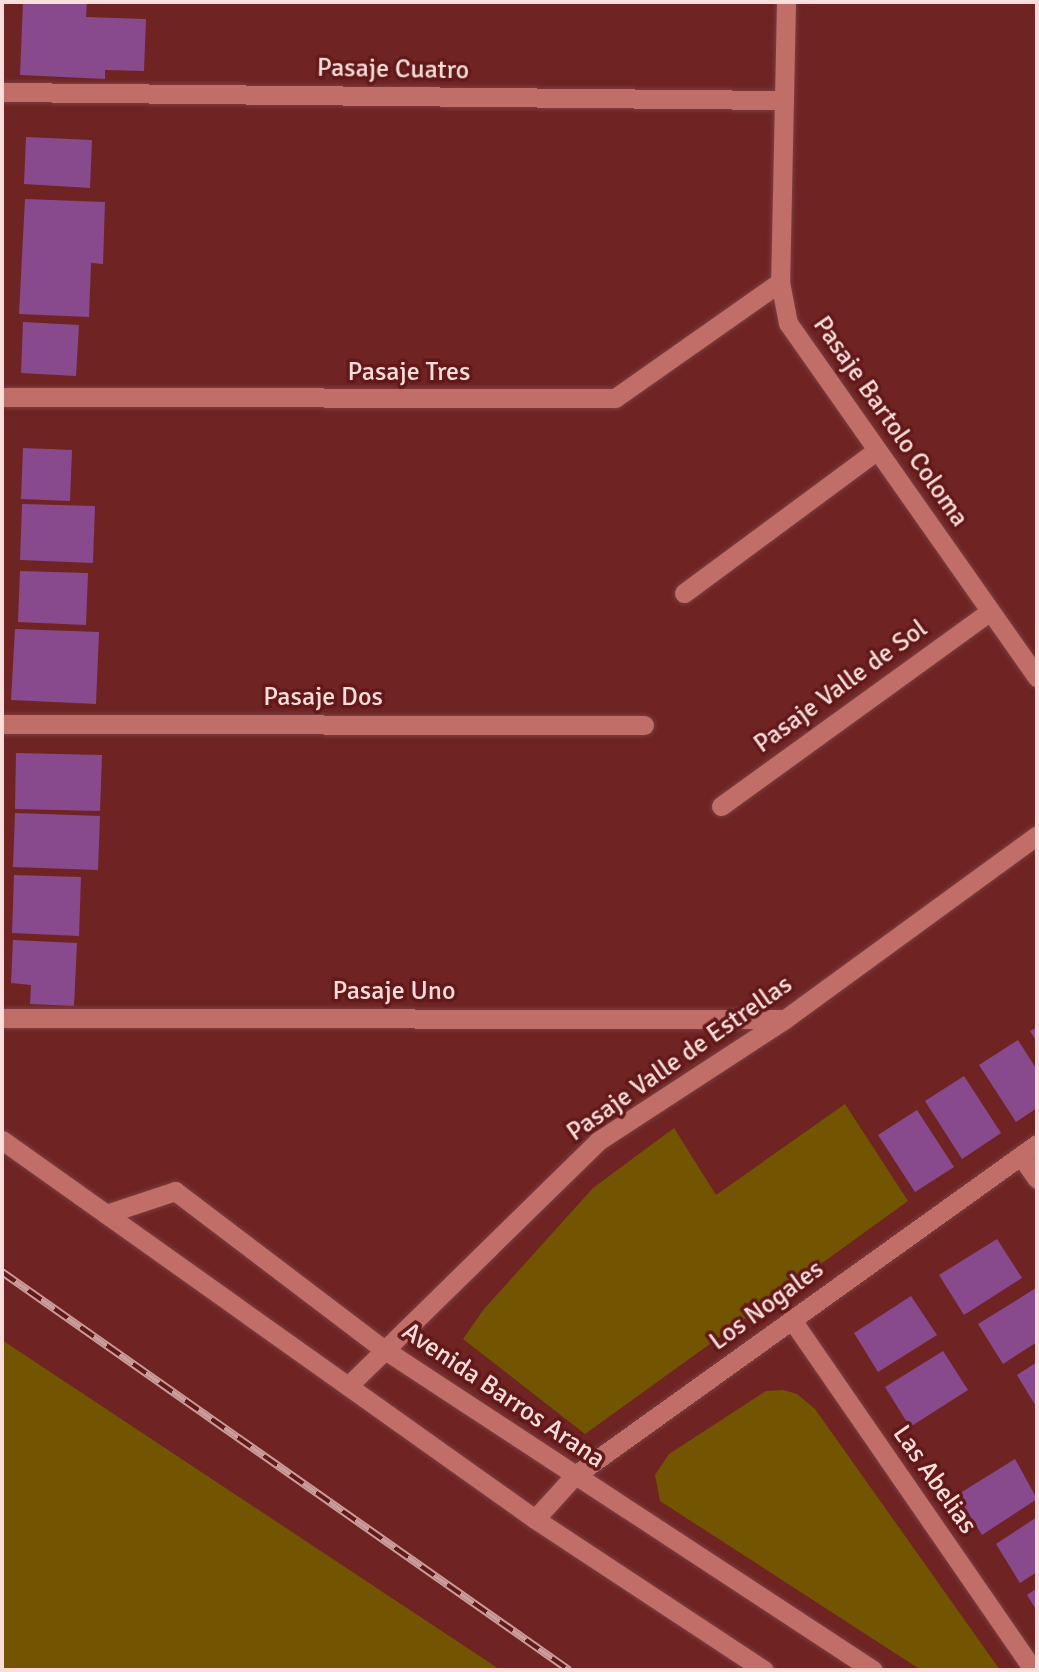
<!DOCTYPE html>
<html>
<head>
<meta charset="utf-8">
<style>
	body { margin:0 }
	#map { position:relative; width:1039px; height:1672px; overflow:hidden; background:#6f2423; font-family:Signika,sans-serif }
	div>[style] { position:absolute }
	.green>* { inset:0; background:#725401 }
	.building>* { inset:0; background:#884a8c }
	.roads { filter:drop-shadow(0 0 2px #7c3d40) drop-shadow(0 0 2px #7c3d40) }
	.minor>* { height:19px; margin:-9.5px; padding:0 9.5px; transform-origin:9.5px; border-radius:9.5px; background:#c16d68 }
	.secondary>* { height:19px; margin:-9.5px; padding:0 9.5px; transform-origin:9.5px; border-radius:9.5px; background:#c16d68 }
	.rail>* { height:8px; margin-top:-4px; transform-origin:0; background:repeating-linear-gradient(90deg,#631819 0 16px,#ca9d9c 0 32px); box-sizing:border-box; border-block:2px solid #ca9d9c }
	span { translate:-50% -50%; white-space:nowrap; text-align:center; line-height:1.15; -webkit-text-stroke:7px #631819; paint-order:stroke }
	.street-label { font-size:26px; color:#fbdedc }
	.frame { position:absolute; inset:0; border:4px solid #fbdedc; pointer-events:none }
</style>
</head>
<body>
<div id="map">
	<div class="green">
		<div style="clip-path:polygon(845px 1104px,908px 1201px,585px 1434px,463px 1339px,484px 1309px,593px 1188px,674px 1128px,716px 1195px)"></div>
		<div style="clip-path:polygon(2px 1340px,493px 1665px,500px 1670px,2px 1670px)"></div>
		<div style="clip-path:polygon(783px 1390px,797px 1394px,815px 1409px,1000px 1670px,921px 1670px,660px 1501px,655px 1475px,669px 1454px,766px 1391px)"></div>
	</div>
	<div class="building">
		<div style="clip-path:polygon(23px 2px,87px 2px,86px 17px,146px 19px,144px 71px,105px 70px,105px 79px,20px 75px)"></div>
		<div style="clip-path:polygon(26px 137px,92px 140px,90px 188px,24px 184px)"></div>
		<div style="clip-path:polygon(25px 199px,105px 202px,103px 264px,91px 263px,89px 317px,19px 314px)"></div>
		<div style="clip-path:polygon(23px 322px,79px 325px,76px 376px,21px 373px)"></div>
		<div style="clip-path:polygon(23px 448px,72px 450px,70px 501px,21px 499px)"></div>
		<div style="clip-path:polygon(22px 504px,95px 506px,93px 563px,20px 560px)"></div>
		<div style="clip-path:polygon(20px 571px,88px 573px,86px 625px,18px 622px)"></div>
		<div style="clip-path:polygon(15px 629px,99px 632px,96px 704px,11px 700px)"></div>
		<div style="clip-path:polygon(16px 753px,102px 755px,100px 811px,15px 809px)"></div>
		<div style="clip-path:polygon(15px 813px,100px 816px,98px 870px,13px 867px)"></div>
		<div style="clip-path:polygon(14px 875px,81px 877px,79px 936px,12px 933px)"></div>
		<div style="clip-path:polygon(13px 940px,77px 943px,74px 1006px,30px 1004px,31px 985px,11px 983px)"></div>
		<div style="clip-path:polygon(1037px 1027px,1037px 1042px,1030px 1031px)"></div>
		<div style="clip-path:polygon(1018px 1040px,1037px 1070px,1037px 1108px,1016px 1122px,979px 1065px)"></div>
		<div style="clip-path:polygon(964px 1076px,1001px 1133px,962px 1159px,925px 1101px)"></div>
		<div style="clip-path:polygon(917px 1110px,954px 1167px,915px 1192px,878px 1135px)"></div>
		<div style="clip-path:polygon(997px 1239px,1022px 1278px,964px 1315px,939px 1275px)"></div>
		<div style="clip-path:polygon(1036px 1288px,1037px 1342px,1003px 1364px,978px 1324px)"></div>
		<div style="clip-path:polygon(911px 1296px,937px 1335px,878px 1372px,854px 1333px)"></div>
		<div style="clip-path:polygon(943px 1351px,968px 1390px,910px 1427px,885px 1387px)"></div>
		<div style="clip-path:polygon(1037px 1362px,1037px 1408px,1017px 1375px)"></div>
		<div style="clip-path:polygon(1015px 1459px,1037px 1499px,982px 1535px,957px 1495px)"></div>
		<div style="clip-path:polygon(1037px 1517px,1037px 1572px,1020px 1583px,996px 1544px)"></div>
		<div style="clip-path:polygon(1037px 1588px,1037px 1611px,1027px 1595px)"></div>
	</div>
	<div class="roads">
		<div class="minor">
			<div style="left:786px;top:2px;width:280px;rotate:91.2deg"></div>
			<div style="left:780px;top:282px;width:42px;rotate:79deg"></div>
			<div style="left:788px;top:323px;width:433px;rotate:54.9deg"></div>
			<div style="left:2px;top:92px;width:782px;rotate:0.59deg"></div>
			<div style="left:2px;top:397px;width:613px;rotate:0.09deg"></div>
			<div style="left:615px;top:398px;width:202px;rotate:-35.1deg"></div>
			<div style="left:684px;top:593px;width:240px;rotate:-36.5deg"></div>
			<div style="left:2px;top:724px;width:642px;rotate:0.09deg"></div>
			<div style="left:721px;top:806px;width:332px;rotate:-35.9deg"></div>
			<div style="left:2px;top:1018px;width:782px;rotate:0.07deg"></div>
			<div style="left:1021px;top:1156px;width:28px;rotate:55deg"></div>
			<div style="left:106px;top:1214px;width:73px;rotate:-18.4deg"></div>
			<div style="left:175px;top:1191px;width:260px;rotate:37.2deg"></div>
			<div style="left:382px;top:1348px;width:587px;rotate:33.26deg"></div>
			<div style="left:792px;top:1320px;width:425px;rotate:55.4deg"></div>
			<div style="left:348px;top:1386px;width:350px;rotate:-44.4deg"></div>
			<div style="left:598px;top:1141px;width:223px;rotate:-33.1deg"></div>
			<div style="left:785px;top:1019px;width:312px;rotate:-36.1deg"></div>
			<div style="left:535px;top:1519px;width:58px;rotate:-47.8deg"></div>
			<div style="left:574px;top:1476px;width:570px;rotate:-35.64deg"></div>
		</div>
		<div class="secondary">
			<div style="left:2px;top:1140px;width:654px;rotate:35.42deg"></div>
			<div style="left:535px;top:1519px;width:274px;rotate:33.4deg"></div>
		</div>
	</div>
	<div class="rail">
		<div style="left:2px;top:1272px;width:693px;rotate:35.07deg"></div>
	</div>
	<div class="street-label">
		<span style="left:393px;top:70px;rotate:1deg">Pasaje Cuatro</span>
		<span style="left:409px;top:373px">Pasaje Tres</span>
		<span style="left:890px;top:422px;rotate:55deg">Pasaje Bartolo Coloma</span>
		<span style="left:841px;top:687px;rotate:-36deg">Pasaje Valle de Sol</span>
		<span style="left:323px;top:698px">Pasaje Dos</span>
		<span style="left:394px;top:992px">Pasaje Uno</span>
		<span style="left:680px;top:1059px;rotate:-35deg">Pasaje Valle de Estrellas</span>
		<span style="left:767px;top:1306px;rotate:-36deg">Los Nogales</span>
		<span style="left:503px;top:1396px;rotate:34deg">Avenida Barros Arana</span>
		<span style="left:934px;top:1480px;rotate:55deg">Las Abelias</span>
	</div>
	<div class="frame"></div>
</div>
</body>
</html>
